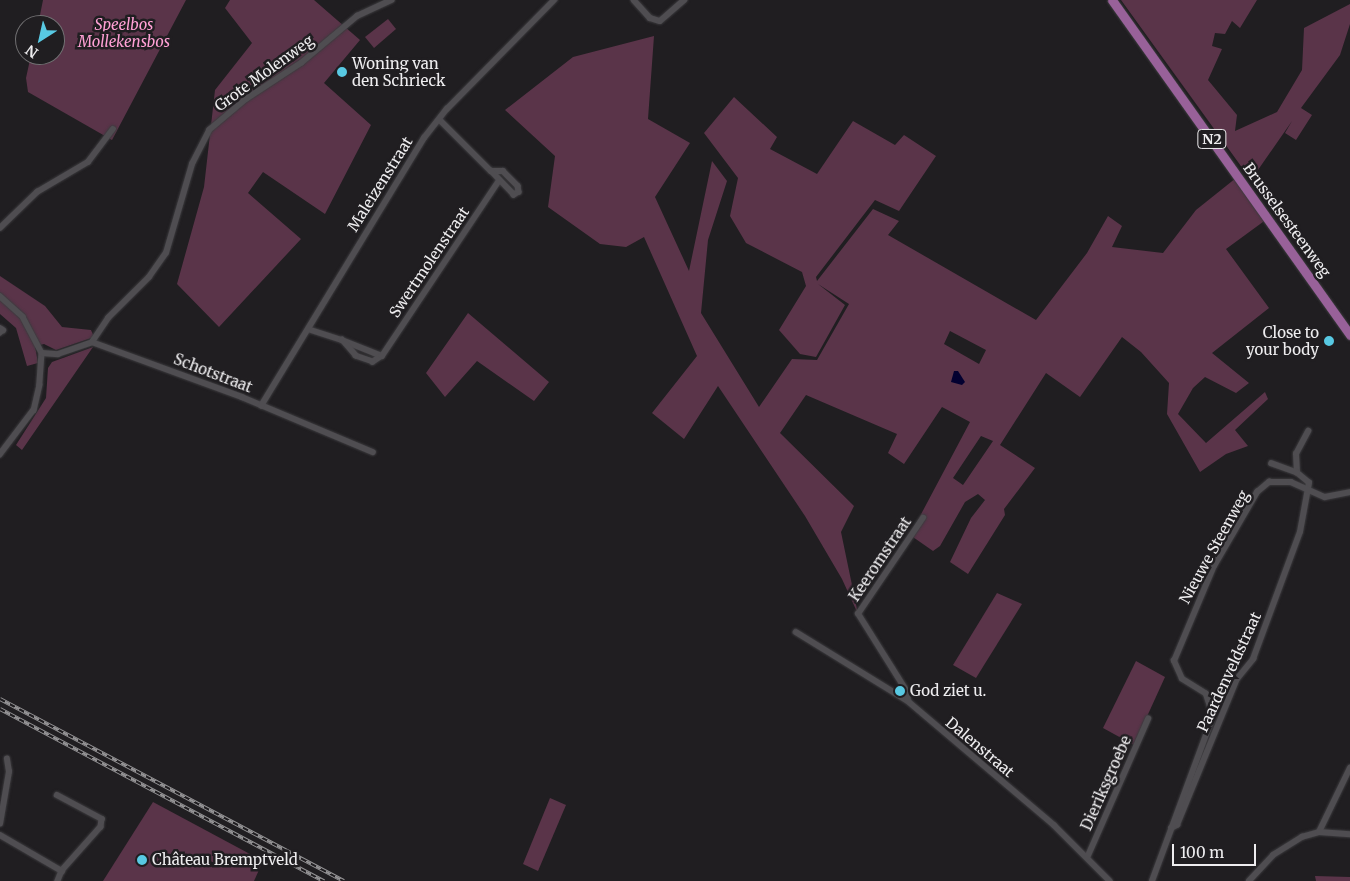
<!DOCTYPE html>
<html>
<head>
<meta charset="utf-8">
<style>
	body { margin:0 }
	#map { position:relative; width:1350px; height:881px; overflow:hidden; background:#201e21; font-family:Merriweather,serif }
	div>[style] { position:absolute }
	.green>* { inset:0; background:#5a3449 }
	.water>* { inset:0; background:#030030 }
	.roads { filter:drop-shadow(0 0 1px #3b3a3d) drop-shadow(0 0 1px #3b3a3d) }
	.street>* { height:5.5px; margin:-2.75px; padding:0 2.75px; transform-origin:2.75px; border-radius:2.75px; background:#4f4d51 }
	.primary>* { height:9px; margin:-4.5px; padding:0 4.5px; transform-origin:4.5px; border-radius:4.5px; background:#986199 }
	.rail>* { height:4px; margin-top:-2px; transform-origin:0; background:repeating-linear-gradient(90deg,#201e21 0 5.5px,#959496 0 11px); box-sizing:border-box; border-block:1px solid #959496 }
	.dots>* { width:14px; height:14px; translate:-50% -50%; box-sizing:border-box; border:2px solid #201e21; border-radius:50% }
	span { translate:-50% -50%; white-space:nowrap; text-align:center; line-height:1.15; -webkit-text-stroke:5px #201e21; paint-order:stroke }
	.shield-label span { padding:1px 4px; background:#201e21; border:1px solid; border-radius:4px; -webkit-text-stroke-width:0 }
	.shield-label { font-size:14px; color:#eeedef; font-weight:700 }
	.park-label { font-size:15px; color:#ffa0d5; font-style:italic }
	.poi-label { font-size:15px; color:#eeedef }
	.left { translate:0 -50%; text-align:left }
	.right { translate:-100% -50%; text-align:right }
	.street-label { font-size:15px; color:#eeedef }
	.north { position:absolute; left:15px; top:15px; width:50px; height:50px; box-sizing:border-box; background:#201e21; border:1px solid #727173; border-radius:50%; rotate:215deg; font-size:14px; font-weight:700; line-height:20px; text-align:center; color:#eeedef }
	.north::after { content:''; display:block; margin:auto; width:18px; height:22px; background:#58c9e3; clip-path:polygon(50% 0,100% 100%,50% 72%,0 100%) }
	.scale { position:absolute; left:1172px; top:844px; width:84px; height:22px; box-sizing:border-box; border:2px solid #eeedef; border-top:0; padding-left:6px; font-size:15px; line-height:18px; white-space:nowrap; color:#eeedef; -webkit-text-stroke:4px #201e21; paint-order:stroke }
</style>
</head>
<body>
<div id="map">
	<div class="green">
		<div style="clip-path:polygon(43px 0,186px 0,112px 140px,28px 92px,26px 78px,31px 55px,55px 55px,55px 25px,38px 25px)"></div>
		<div style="clip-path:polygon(230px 0,314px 0,360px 40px,324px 83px,371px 125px,325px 214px,263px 172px,248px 193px,301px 239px,219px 327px,177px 284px,204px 187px,215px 90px,252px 43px,225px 8px)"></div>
		<div style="clip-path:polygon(1121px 0,1257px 0,1240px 28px,1232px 21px,1225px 34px,1215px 33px,1212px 46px,1222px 49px,1208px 80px,1237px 115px,1235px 131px,1277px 112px,1302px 70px,1304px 28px,1350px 4px,1350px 24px,1340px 55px,1301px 108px,1312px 115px,1296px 140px,1285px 133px,1292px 121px,1251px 180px)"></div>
		<div style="clip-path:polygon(388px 19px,396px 29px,374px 48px,365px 37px)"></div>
		<div style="clip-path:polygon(evenodd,654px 36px,648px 119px,690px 143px,655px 197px,689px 271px,712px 161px,727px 181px,708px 240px,701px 313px,759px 407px,792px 359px,817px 360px,849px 304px,818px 284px,845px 305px,816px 357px,800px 354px,779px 330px,806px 286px,802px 272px,746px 243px,730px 216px,738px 178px,704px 133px,734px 97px,777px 137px,770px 149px,817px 174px,853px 121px,895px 145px,904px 135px,936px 156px,899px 211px,875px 200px,816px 277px,817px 281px,873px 209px,899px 221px,888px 235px,1036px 320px,1087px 253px,1108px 216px,1122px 226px,1112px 247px,1163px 253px,1196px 210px,1236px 178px,1267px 219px,1226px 249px,1269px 308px,1212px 353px,1249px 383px,1236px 393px,1205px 377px,1193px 388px,1178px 414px,1206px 443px,1265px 392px,1268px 399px,1235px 430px,1248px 446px,1226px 454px,1200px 472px,1167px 414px,1169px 383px,1141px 352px,1122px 337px,1080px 397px,1046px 373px,1000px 445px,1035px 468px,1004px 509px,1005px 515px,968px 574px,950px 562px,971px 518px,985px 500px,978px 494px,965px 502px,940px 546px,933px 551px,910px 535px,970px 422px,942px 407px,904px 464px,888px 453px,897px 434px,806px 395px,780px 433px,854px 506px,841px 532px,858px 614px,842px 579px,805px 516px,718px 386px,684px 439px,652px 413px,697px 356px,644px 237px,626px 247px,600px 244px,548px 207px,555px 156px,505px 110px,573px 57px,654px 36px,950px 331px,986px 350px,979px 364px,944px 344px,950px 331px,654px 36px,981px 436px,993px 441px,963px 485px,953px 478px,981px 436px)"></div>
		<div style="clip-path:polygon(0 276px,45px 306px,62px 327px,91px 330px,94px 337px,56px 350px,44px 344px,35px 346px,38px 363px,27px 366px,16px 328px,0 314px)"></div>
		<div style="clip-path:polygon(468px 313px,549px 382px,534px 401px,477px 361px,445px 397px,426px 373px)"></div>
		<div style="clip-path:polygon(93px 347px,22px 450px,16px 445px,46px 398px,48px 368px,52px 362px)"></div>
		<div style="clip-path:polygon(997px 593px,1022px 604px,976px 678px,953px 665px)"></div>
		<div style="clip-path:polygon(1136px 661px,1165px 677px,1134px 745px,1103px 728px)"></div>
		<div style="clip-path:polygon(550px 798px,566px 805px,538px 871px,523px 864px)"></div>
		<div style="clip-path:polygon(153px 802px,263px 861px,254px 881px,103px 881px)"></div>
		<div style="clip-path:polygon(1315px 876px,1350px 877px,1350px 881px,1316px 881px)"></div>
	</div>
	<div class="water">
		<div style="clip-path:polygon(954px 371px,958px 371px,965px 382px,962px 385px,951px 382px)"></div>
	</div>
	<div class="roads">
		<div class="street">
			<div style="left:634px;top:0;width:24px;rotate:48deg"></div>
			<div style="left:650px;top:18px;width:10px;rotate:17deg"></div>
			<div style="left:660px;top:21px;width:32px;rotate:-41deg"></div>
			<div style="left:440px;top:120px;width:72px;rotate:45deg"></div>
			<div style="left:491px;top:171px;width:12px"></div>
			<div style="left:503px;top:171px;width:21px;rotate:45deg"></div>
			<div style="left:518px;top:186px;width:6px;rotate:81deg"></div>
			<div style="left:519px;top:192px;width:6px;rotate:149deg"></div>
			<div style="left:514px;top:195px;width:33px;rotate:-134deg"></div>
			<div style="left:0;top:228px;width:52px;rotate:-44.2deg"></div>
			<div style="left:37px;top:192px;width:59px;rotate:-30.5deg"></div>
			<div style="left:88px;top:162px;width:41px;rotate:-52.9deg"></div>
			<div style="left:0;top:296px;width:31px;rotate:42deg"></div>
			<div style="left:23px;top:317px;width:41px;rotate:62.2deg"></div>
			<div style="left:42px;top:353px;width:32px;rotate:94deg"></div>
			<div style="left:40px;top:385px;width:26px;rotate:103deg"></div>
			<div style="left:34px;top:410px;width:56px;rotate:127.1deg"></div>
			<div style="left:0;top:328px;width:4px;rotate:34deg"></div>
			<div style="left:3px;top:330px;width:4px;rotate:135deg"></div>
			<div style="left:308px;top:329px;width:36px;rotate:18deg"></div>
			<div style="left:342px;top:340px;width:43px;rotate:21.8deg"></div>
			<div style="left:382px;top:356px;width:11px;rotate:146deg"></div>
			<div style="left:373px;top:362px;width:18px;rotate:-161deg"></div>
			<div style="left:356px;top:356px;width:21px;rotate:-131deg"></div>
			<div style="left:92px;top:342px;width:29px;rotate:-56deg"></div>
			<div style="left:108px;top:318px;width:58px;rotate:-45deg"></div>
			<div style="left:149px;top:277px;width:29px;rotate:-55deg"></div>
			<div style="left:166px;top:253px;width:93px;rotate:-73.7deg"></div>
			<div style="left:192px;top:164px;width:38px;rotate:-63deg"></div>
			<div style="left:209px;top:130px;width:48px;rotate:-40deg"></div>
			<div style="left:246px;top:99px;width:66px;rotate:-33.2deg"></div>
			<div style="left:301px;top:63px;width:73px;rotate:-40deg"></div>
			<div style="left:357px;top:16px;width:38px;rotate:-25deg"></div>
			<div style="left:42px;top:353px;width:16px;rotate:4deg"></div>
			<div style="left:58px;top:354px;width:36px;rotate:-19deg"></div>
			<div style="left:92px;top:342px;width:160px;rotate:20.1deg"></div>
			<div style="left:242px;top:397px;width:142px;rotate:22.8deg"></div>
			<div style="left:382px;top:356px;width:209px;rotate:-56.3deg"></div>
			<div style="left:261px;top:406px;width:314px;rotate:-58.7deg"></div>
			<div style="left:424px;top:138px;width:37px;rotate:-52deg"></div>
			<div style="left:447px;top:109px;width:153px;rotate:-45.5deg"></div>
			<div style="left:1297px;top:473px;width:19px;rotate:-93deg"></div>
			<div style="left:1296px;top:454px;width:26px;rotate:-62deg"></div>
			<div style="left:796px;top:632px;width:132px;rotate:31.6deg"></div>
			<div style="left:908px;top:701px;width:192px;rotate:40.3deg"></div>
			<div style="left:1054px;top:825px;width:79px;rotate:45deg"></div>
			<div style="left:908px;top:701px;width:9px;rotate:-96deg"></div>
			<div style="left:907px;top:692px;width:92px;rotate:-122.1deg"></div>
			<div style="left:858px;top:614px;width:116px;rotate:-55.9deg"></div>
			<div style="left:57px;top:795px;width:51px;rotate:28.1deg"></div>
			<div style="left:102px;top:819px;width:8px;rotate:97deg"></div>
			<div style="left:101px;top:827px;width:59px;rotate:131.6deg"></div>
			<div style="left:62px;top:871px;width:11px;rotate:112deg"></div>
			<div style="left:0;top:824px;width:53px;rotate:-80.2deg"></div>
			<div style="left:9px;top:772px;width:13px;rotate:-99deg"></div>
			<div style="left:1171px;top:828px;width:7px;rotate:-27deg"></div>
			<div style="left:1177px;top:825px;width:158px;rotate:-67.7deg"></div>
			<div style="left:1237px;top:679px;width:26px;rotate:-51deg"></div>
			<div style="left:1253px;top:659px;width:135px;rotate:-69.7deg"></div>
			<div style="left:1300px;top:532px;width:50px;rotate:-79.6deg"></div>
			<div style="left:1309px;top:483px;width:16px;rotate:-140deg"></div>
			<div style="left:1297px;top:473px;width:27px;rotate:-160deg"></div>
			<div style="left:1319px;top:832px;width:71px;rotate:-64.2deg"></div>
			<div style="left:0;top:835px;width:72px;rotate:30.1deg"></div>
			<div style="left:1087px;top:858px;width:152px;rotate:-66.3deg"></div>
			<div style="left:1152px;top:881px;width:176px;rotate:-69.7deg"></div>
			<div style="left:1213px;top:716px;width:23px;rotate:-108deg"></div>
			<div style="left:1206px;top:694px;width:28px;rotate:-148deg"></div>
			<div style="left:1182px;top:679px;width:20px;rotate:-114deg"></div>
			<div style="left:1174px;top:661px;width:103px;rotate:-67.2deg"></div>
			<div style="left:1214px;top:566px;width:86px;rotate:-59.8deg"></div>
			<div style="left:1257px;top:492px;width:16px;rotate:-40deg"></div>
			<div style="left:1269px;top:482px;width:22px"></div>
			<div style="left:1291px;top:482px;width:37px;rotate:24deg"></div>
			<div style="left:1325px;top:497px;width:25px;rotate:-11deg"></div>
			<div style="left:1249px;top:881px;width:35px;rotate:-47deg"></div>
			<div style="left:1273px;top:855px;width:34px;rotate:-32deg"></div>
			<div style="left:1302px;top:837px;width:18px;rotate:-16deg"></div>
			<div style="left:1319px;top:832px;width:31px;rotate:4deg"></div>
		</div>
		<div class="primary">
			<div style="left:1112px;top:0;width:411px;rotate:54.6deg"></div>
		</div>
	</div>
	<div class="rail">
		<div style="left:0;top:699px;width:389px;rotate:27.9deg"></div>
		<div style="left:0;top:709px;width:367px;rotate:28deg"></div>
	</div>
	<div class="dots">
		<div style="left:342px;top:72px;background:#58c9e3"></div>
		<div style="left:1329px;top:341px;background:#58c9e3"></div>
		<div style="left:900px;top:691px;background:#58c9e3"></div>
		<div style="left:142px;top:860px;background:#58c9e3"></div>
	</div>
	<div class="shield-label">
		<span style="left:1212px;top:139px">N2</span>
	</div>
	<div class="park-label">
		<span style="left:124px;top:33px">Speelbos<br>Mollekensbos</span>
	</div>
	<div class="poi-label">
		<span class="left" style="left:352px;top:72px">Woning van<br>den Schrieck</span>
		<span class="right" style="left:1319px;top:341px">Close to<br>your body</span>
		<span class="left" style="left:910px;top:691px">God ziet u.</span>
		<span class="left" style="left:152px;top:860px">Château Bremptveld</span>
	</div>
	<div class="street-label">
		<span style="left:264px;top:73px;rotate:-36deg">Grote Molenweg</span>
		<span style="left:380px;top:184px;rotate:-58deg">Maleizenstraat</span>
		<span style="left:1287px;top:220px;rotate:54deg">Brusselsesteenweg</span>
		<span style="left:429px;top:262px;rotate:-56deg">Swertmolenstraat</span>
		<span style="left:213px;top:373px;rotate:21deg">Schotstraat</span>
		<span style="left:1214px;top:547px;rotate:-61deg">Nieuwe Steenweg</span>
		<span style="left:880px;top:559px;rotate:-56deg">Keeromstraat</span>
		<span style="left:1229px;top:672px;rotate:-65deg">Paardenveldstraat</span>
		<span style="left:980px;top:747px;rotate:40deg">Dalenstraat</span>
		<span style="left:1106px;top:783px;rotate:-66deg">Dieriksgroebe</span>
	</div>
	<div class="north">N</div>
	<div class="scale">100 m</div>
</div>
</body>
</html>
